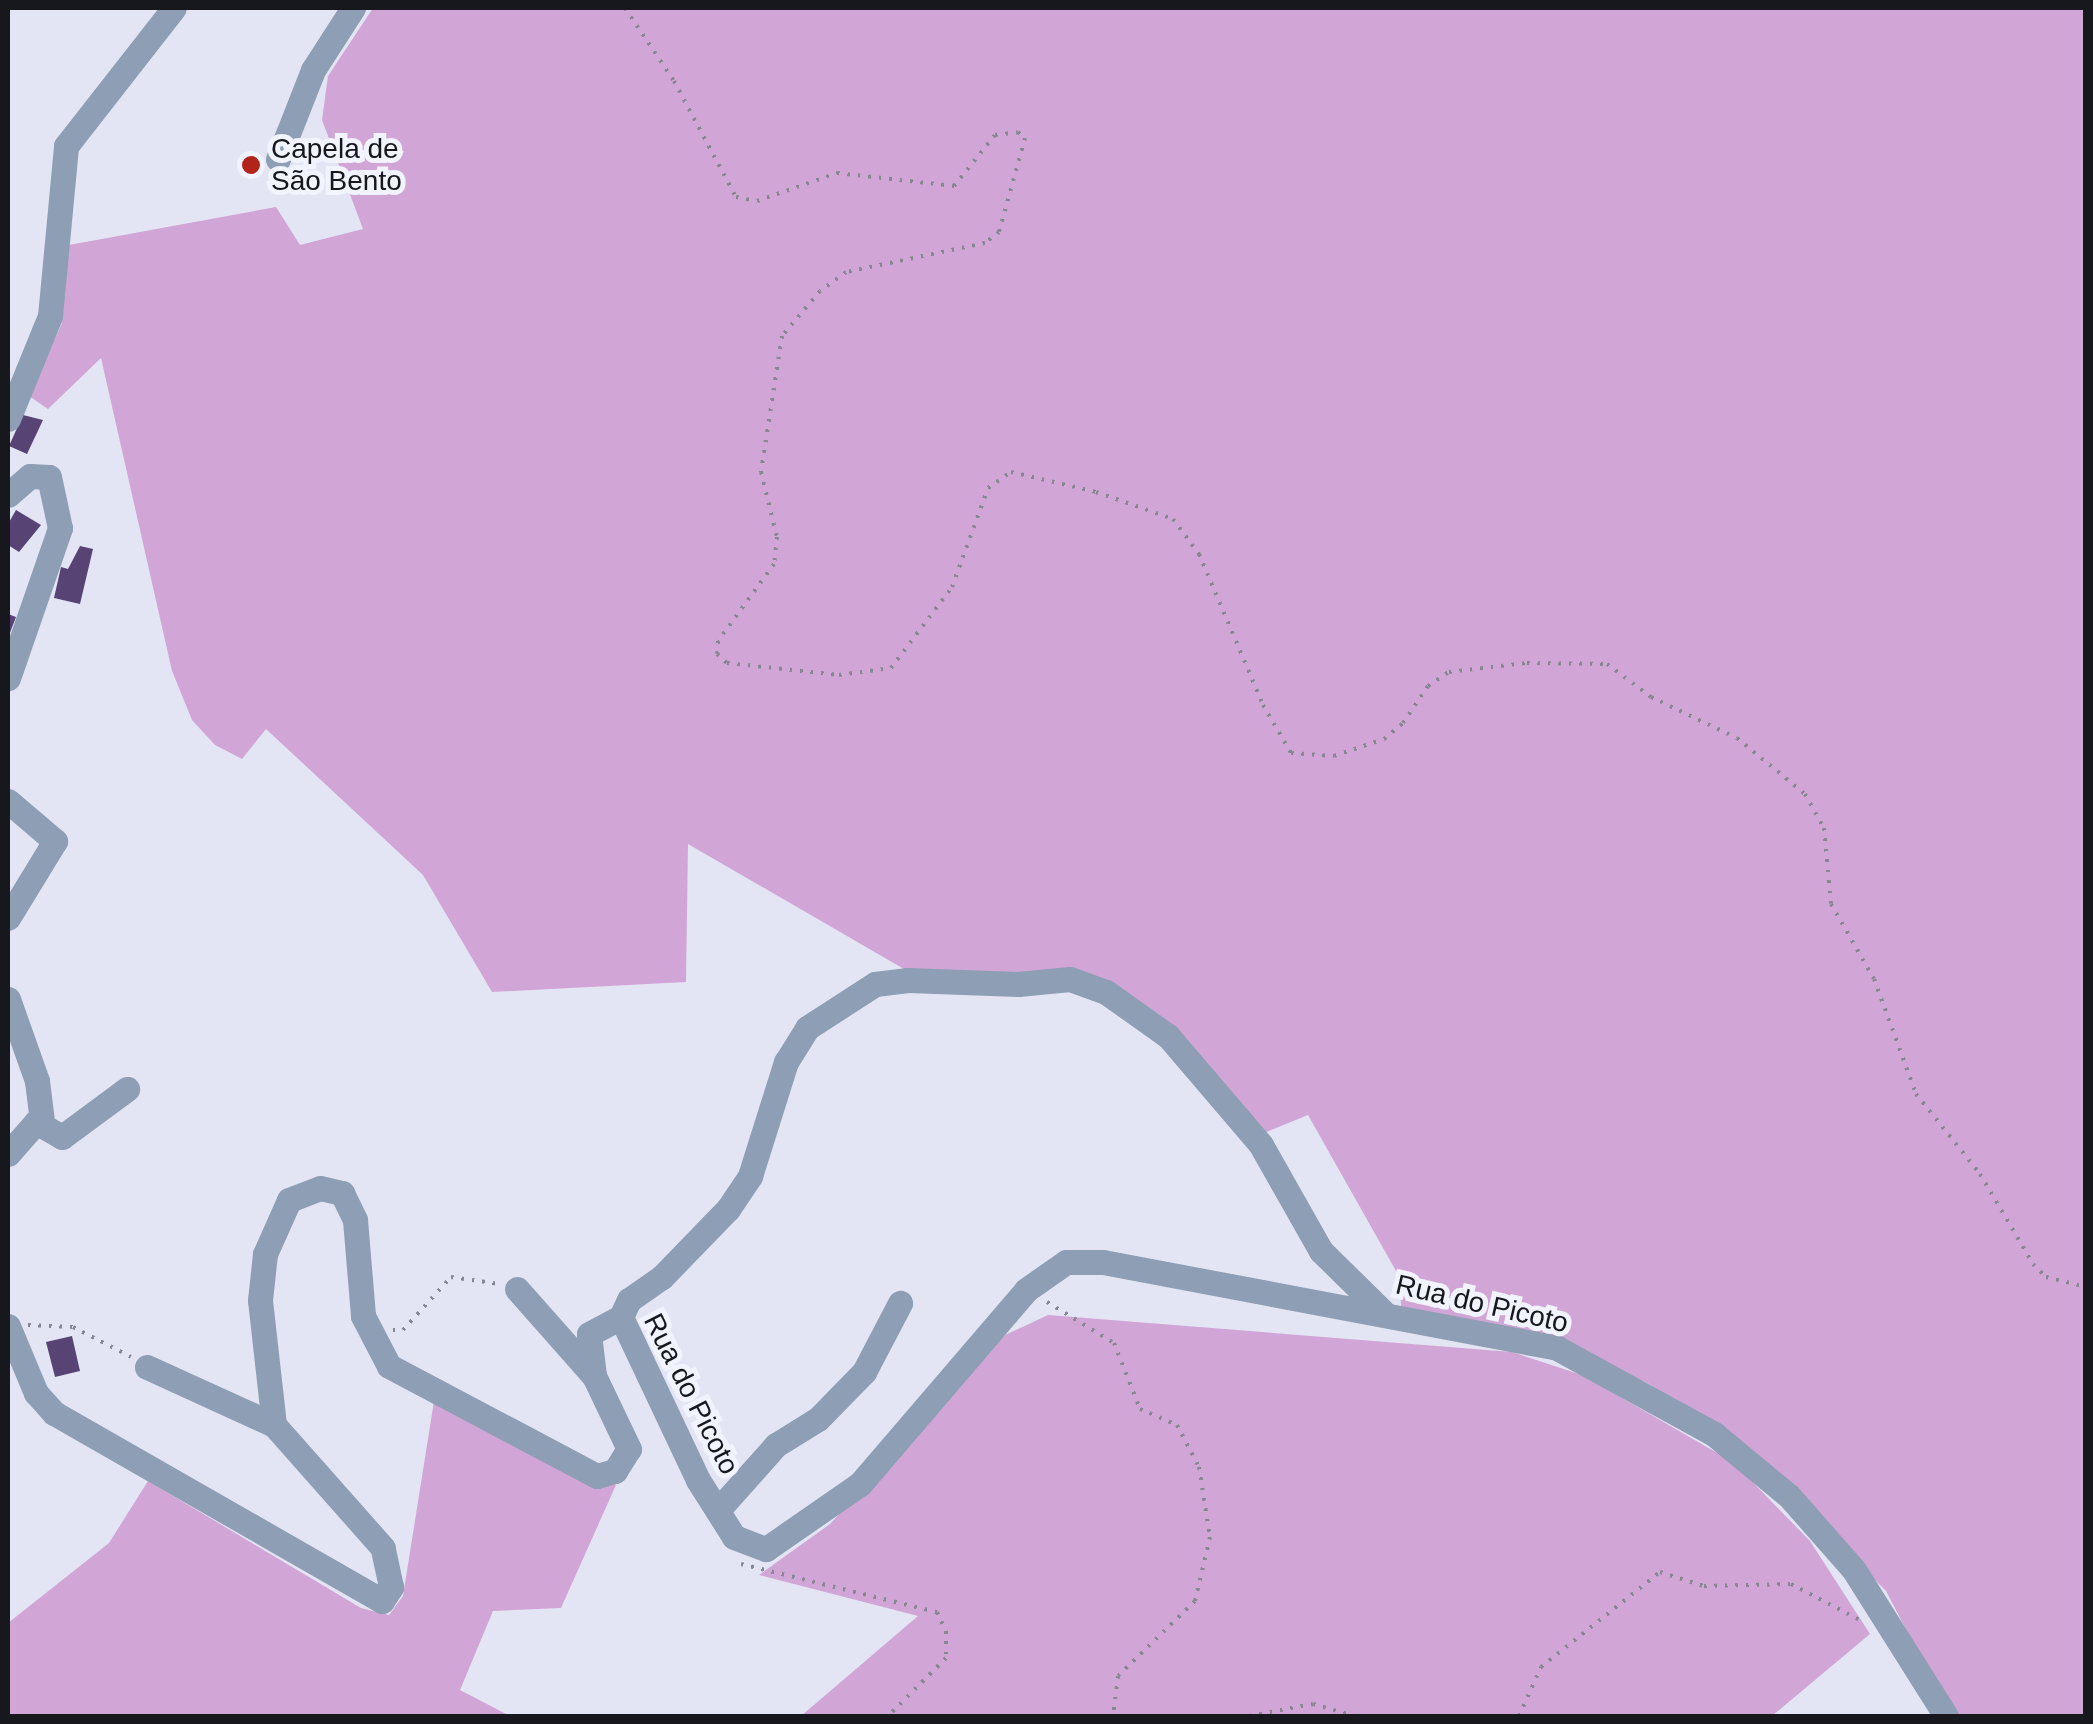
<!DOCTYPE html>
<html>
<head>
<meta charset="utf-8">
<style>
	body { margin:0 }
	#map { position:relative; width:2093px; height:1724px; overflow:hidden; background:#e3e5f4; font-family:Arial,sans-serif }
	div>[style] { position:absolute }
	.forest>* { inset:0; background:#d1a6d6 }
	.building>* { inset:0; background:#574475 }
	.path>* { height:4px; margin-top:-2px; transform-origin:0; background:repeating-linear-gradient(90deg,#868792 0 2.5px,transparent 0 10.5px) }
	.minor>* { height:25px; margin:-12.5px; padding:0 12.5px; transform-origin:12.5px; border-radius:12.5px; background:#8e9eb4 }
	.dots>* { width:28px; height:28px; translate:-50% -50%; box-sizing:border-box; border:5px solid #f1f3ff; border-radius:50% }
	span { translate:-50% -50%; white-space:nowrap; text-align:center; line-height:1.15; -webkit-text-stroke:10px #f1f3ff; paint-order:stroke }
	.poi-label { font-size:28px; color:#17181d }
	.left { translate:0 -50%; text-align:left }
	.street-label { font-size:28px; color:#17181d }
	.frame { position:absolute; inset:0; border:10px solid #17181d; pointer-events:none }
</style>
</head>
<body>
<div id="map">
	<div class="forest">
		<div style="clip-path:polygon(373px 8px,2085px 8px,2085px 1716px,1951px 1716px,1886px 1591px,1753px 1458px,1649px 1384px,1543px 1334px,1401px 1307px,1400px 1278px,1308px 1115px,1264px 1133px,1094px 982px,904px 969px,688px 844px,686px 982px,492px 992px,423px 875px,266px 729px,242px 759px,215px 745px,192px 720px,172px 671px,101px 358px,48px 409px,29px 396px,62px 323px,69px 245px,276px 207px,300px 245px,363px 229px,322px 120px,328px 76px)"></div>
		<div style="clip-path:polygon(1048px 1315px,1512px 1352px,1582px 1375px,1733px 1462px,1810px 1541px,1870px 1634px,1772px 1716px,801px 1716px,918px 1616px,759px 1575px,830px 1524px,1005px 1335px)"></div>
		<div style="clip-path:polygon(434px 1401px,616px 1485px,561px 1608px,493px 1611px,460px 1690px,510px 1716px,8px 1716px,8px 1623px,109px 1543px,148px 1481px,361px 1608px,389px 1615px,403px 1596px)"></div>
	</div>
	<div class="building">
		<div style="clip-path:polygon(258px 155px,260px 168px,244px 172px,241px 161px)"></div>
		<div style="clip-path:polygon(23px 415px,43px 420px,27px 454px,9px 446px)"></div>
		<div style="clip-path:polygon(16px 510px,41px 525px,19px 552px,8px 545px,8px 524px)"></div>
		<div style="clip-path:polygon(80px 546px,93px 549px,80px 604px,54px 598px,61px 567px,68px 569px)"></div>
		<div style="clip-path:polygon(8px 614px,16px 617px,8px 638px)"></div>
		<div style="clip-path:polygon(72px 1336px,80px 1371px,55px 1377px,46px 1342px)"></div>
	</div>
	<div class="path">
		<div style="left:625px;top:8px;width:88px;rotate:56.1deg"></div>
		<div style="left:674px;top:81px;width:132px;rotate:61.9deg"></div>
		<div style="left:736px;top:197px;width:21px;rotate:11deg"></div>
		<div style="left:757px;top:201px;width:85px;rotate:-19.3deg"></div>
		<div style="left:837px;top:173px;width:118px;rotate:6.3deg"></div>
		<div style="left:954px;top:186px;width:65px;rotate:-51.2deg"></div>
		<div style="left:995px;top:135px;width:23px;rotate:-7deg"></div>
		<div style="left:1018px;top:132px;width:9px;rotate:41deg"></div>
		<div style="left:1025px;top:138px;width:98px;rotate:105.5deg"></div>
		<div style="left:999px;top:232px;width:18px;rotate:142deg"></div>
		<div style="left:985px;top:243px;width:142px;rotate:168.2deg"></div>
		<div style="left:846px;top:272px;width:32px;rotate:144deg"></div>
		<div style="left:820px;top:291px;width:59px;rotate:130.2deg"></div>
		<div style="left:782px;top:336px;width:138px;rotate:98.8deg"></div>
		<div style="left:761px;top:472px;width:67px;rotate:76.2deg"></div>
		<div style="left:777px;top:537px;width:27px;rotate:96deg"></div>
		<div style="left:774px;top:564px;width:95px;rotate:126deg"></div>
		<div style="left:718px;top:641px;width:13px;rotate:94deg"></div>
		<div style="left:717px;top:654px;width:13px;rotate:42deg"></div>
		<div style="left:727px;top:663px;width:113px;rotate:6.1deg"></div>
		<div style="left:839px;top:675px;width:52px;rotate:-7.7deg"></div>
		<div style="left:891px;top:668px;width:101px;rotate:-53deg"></div>
		<div style="left:952px;top:587px;width:105px;rotate:-70deg"></div>
		<div style="left:988px;top:488px;width:28px;rotate:-35deg"></div>
		<div style="left:1011px;top:472px;width:87px;rotate:13.2deg"></div>
		<div style="left:1096px;top:492px;width:82px;rotate:19.3deg"></div>
		<div style="left:1173px;top:519px;width:44px;rotate:53.4deg"></div>
		<div style="left:1199px;top:554px;width:164px;rotate:67deg"></div>
		<div style="left:1263px;top:705px;width:56px;rotate:59.7deg"></div>
		<div style="left:1291px;top:753px;width:43px;rotate:4deg"></div>
		<div style="left:1334px;top:756px;width:53px;rotate:-18.8deg"></div>
		<div style="left:1384px;top:739px;width:25px;rotate:-40deg"></div>
		<div style="left:1403px;top:723px;width:45px;rotate:-56deg"></div>
		<div style="left:1428px;top:686px;width:25px;rotate:-34deg"></div>
		<div style="left:1449px;top:672px;width:79px;rotate:-6.6deg"></div>
		<div style="left:1527px;top:663px;width:80px;rotate:0.7deg"></div>
		<div style="left:1607px;top:664px;width:55px;rotate:36.9deg"></div>
		<div style="left:1651px;top:697px;width:95px;rotate:25.5deg"></div>
		<div style="left:1737px;top:738px;width:88px;rotate:39.5deg"></div>
		<div style="left:1805px;top:794px;width:39px;rotate:61deg"></div>
		<div style="left:1824px;top:828px;width:76px;rotate:84.7deg"></div>
		<div style="left:1831px;top:904px;width:86px;rotate:60.2deg"></div>
		<div style="left:1874px;top:979px;width:122px;rotate:69.9deg"></div>
		<div style="left:1916px;top:1094px;width:102px;rotate:51.3deg"></div>
		<div style="left:1980px;top:1174px;width:104px;rotate:59.5deg"></div>
		<div style="left:2033px;top:1264px;width:18px;rotate:45deg"></div>
		<div style="left:2046px;top:1277px;width:41px;rotate:14deg"></div>
		<div style="left:1047px;top:1302px;width:79px;rotate:31.5deg"></div>
		<div style="left:1114px;top:1343px;width:71px;rotate:68.5deg"></div>
		<div style="left:1140px;top:1409px;width:40px;rotate:23.4deg"></div>
		<div style="left:1177px;top:1425px;width:47px;rotate:62.4deg"></div>
		<div style="left:1199px;top:1467px;width:71px;rotate:81.1deg"></div>
		<div style="left:1210px;top:1537px;width:66px;rotate:103.2deg"></div>
		<div style="left:1195px;top:1601px;width:107px;rotate:135.8deg"></div>
		<div style="left:1118px;top:1676px;width:40px;rotate:97.1deg"></div>
		<div style="left:28px;top:1325px;width:45px;rotate:2.5deg"></div>
		<div style="left:73px;top:1327px;width:65px;rotate:27.3deg"></div>
		<div style="left:393px;top:1330px;width:10px"></div>
		<div style="left:403px;top:1330px;width:72px;rotate:-47.8deg"></div>
		<div style="left:451px;top:1277px;width:49px;rotate:8.3deg"></div>
		<div style="left:741px;top:1564px;width:202px;rotate:13.8deg"></div>
		<div style="left:937px;top:1612px;width:21px;rotate:65deg"></div>
		<div style="left:946px;top:1631px;width:27px;rotate:90deg"></div>
		<div style="left:946px;top:1658px;width:82px;rotate:135deg"></div>
		<div style="left:1249px;top:1716px;width:65px;rotate:-10.6deg"></div>
		<div style="left:1313px;top:1704px;width:44px;rotate:15.9deg"></div>
		<div style="left:1519px;top:1716px;width:54px;rotate:-65.8deg"></div>
		<div style="left:1541px;top:1667px;width:152px;rotate:-38.6deg"></div>
		<div style="left:1660px;top:1572px;width:46px;rotate:17.7deg"></div>
		<div style="left:1704px;top:1586px;width:87px;rotate:-1.3deg"></div>
		<div style="left:1791px;top:1584px;width:76px;rotate:27.6deg"></div>
	</div>
	<div class="minor">
		<div style="left:278px;top:159px;width:96px;rotate:-68.5deg"></div>
		<div style="left:313px;top:70px;width:74px;rotate:-57.2deg"></div>
		<div style="left:8px;top:419px;width:111px;rotate:-67.8deg"></div>
		<div style="left:50px;top:316px;width:171px;rotate:-84.6deg"></div>
		<div style="left:66px;top:146px;width:175px;rotate:-52deg"></div>
		<div style="left:8px;top:495px;width:29px;rotate:-41deg"></div>
		<div style="left:30px;top:476px;width:19px;rotate:3deg"></div>
		<div style="left:49px;top:477px;width:52px;rotate:77.8deg"></div>
		<div style="left:60px;top:528px;width:159px;rotate:109.1deg"></div>
		<div style="left:8px;top:801px;width:62px;rotate:40.4deg"></div>
		<div style="left:55px;top:841px;width:90px;rotate:121.4deg"></div>
		<div style="left:8px;top:999px;width:87px;rotate:70.5deg"></div>
		<div style="left:37px;top:1081px;width:40px;rotate:82.9deg"></div>
		<div style="left:8px;top:1154px;width:43px;rotate:-48.8deg"></div>
		<div style="left:36px;top:1122px;width:30px;rotate:30deg"></div>
		<div style="left:62px;top:1137px;width:81px;rotate:-36.4deg"></div>
		<div style="left:517px;top:1289px;width:116px;rotate:48.5deg"></div>
		<div style="left:621px;top:1317px;width:180px;rotate:64.7deg"></div>
		<div style="left:698px;top:1480px;width:67px;rotate:57.7deg"></div>
		<div style="left:734px;top:1537px;width:34px;rotate:21deg"></div>
		<div style="left:766px;top:1549px;width:114px;rotate:-34.7deg"></div>
		<div style="left:860px;top:1484px;width:255px;rotate:-49.4deg"></div>
		<div style="left:1026px;top:1290px;width:49px;rotate:-35deg"></div>
		<div style="left:1066px;top:1262px;width:37px"></div>
		<div style="left:1103px;top:1262px;width:462px;rotate:10.7deg"></div>
		<div style="left:1557px;top:1348px;width:179px;rotate:28.7deg"></div>
		<div style="left:1714px;top:1434px;width:97px;rotate:39.6deg"></div>
		<div style="left:1789px;top:1496px;width:98px;rotate:48.7deg"></div>
		<div style="left:1854px;top:1570px;width:173px;rotate:57.8deg"></div>
		<div style="left:621px;top:1317px;width:19px;rotate:-65deg"></div>
		<div style="left:629px;top:1300px;width:40px;rotate:-34.9deg"></div>
		<div style="left:662px;top:1277px;width:95px;rotate:-45.9deg"></div>
		<div style="left:728px;top:1209px;width:40px;rotate:-56deg"></div>
		<div style="left:750px;top:1176px;width:120px;rotate:-72.5deg"></div>
		<div style="left:786px;top:1062px;width:40px;rotate:-58deg"></div>
		<div style="left:807px;top:1028px;width:81px;rotate:-32.9deg"></div>
		<div style="left:875px;top:984px;width:33px;rotate:-7deg"></div>
		<div style="left:908px;top:980px;width:110px;rotate:2.1deg"></div>
		<div style="left:1018px;top:984px;width:52px;rotate:-5.5deg"></div>
		<div style="left:1070px;top:979px;width:38px;rotate:20deg"></div>
		<div style="left:1106px;top:992px;width:76px;rotate:35.4deg"></div>
		<div style="left:1168px;top:1036px;width:143px;rotate:49.5deg"></div>
		<div style="left:1261px;top:1145px;width:122px;rotate:60.5deg"></div>
		<div style="left:1321px;top:1251px;width:86px;rotate:44.5deg"></div>
		<div style="left:8px;top:1326px;width:73px;rotate:67.3deg"></div>
		<div style="left:36px;top:1393px;width:27px;rotate:48deg"></div>
		<div style="left:54px;top:1413px;width:378px;rotate:29.8deg"></div>
		<div style="left:382px;top:1601px;width:17px;rotate:-57deg"></div>
		<div style="left:391px;top:1587px;width:40px;rotate:-102deg"></div>
		<div style="left:383px;top:1548px;width:164px;rotate:-131.5deg"></div>
		<div style="left:274px;top:1425px;width:126px;rotate:-96.4deg"></div>
		<div style="left:260px;top:1300px;width:46px;rotate:-83.8deg"></div>
		<div style="left:265px;top:1254px;width:59px;rotate:-66deg"></div>
		<div style="left:289px;top:1200px;width:33px;rotate:-21deg"></div>
		<div style="left:320px;top:1188px;width:23px;rotate:13deg"></div>
		<div style="left:342px;top:1193px;width:30px;rotate:64deg"></div>
		<div style="left:355px;top:1220px;width:96px;rotate:85.2deg"></div>
		<div style="left:363px;top:1316px;width:56px;rotate:62.5deg"></div>
		<div style="left:389px;top:1366px;width:235px;rotate:27.9deg"></div>
		<div style="left:597px;top:1476px;width:19px;rotate:-16deg"></div>
		<div style="left:615px;top:1471px;width:26px;rotate:-58deg"></div>
		<div style="left:629px;top:1449px;width:81px;rotate:-115.6deg"></div>
		<div style="left:594px;top:1376px;width:42px;rotate:-96.8deg"></div>
		<div style="left:589px;top:1334px;width:36px;rotate:-28deg"></div>
		<div style="left:147px;top:1367px;width:140px;rotate:24.5deg"></div>
		<div style="left:718px;top:1510px;width:87px;rotate:-48.3deg"></div>
		<div style="left:776px;top:1445px;width:49px;rotate:-31.8deg"></div>
		<div style="left:818px;top:1419px;width:66px;rotate:-45.6deg"></div>
		<div style="left:864px;top:1372px;width:78px;rotate:-62.4deg"></div>
	</div>
	<div class="dots">
		<div style="left:251px;top:165px;background:#b2231a"></div>
	</div>
	<div class="poi-label">
		<span class="left" style="left:271px;top:165px">Capela de<br>São Bento</span>
	</div>
	<div class="street-label">
		<span style="left:1482px;top:1304px;rotate:13deg">Rua do Picoto</span>
		<span style="left:691px;top:1394px;rotate:63deg">Rua do Picoto</span>
	</div>
	<div class="frame"></div>
</div>
</body>
</html>
